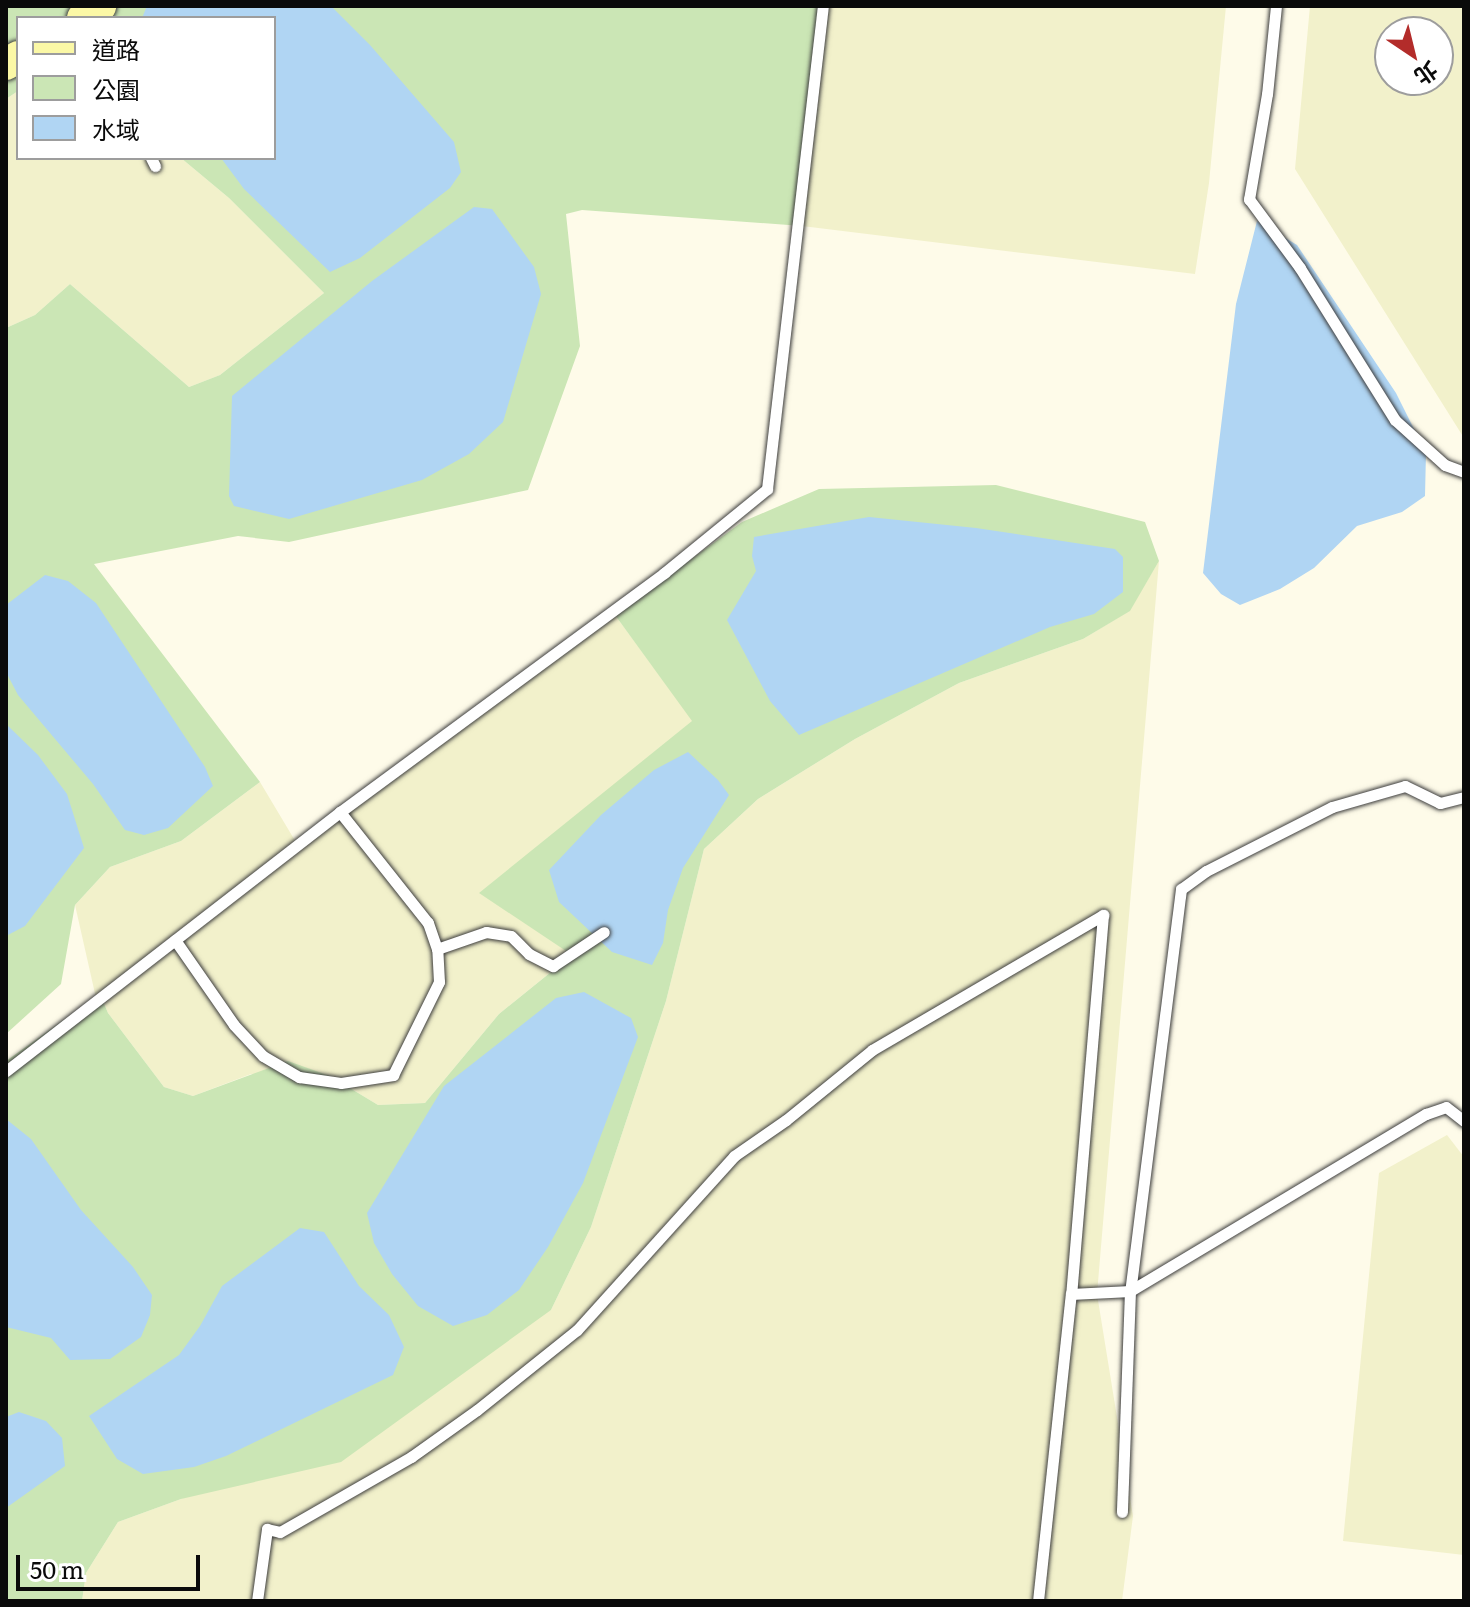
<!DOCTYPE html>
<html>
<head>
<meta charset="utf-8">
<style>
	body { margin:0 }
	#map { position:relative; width:1470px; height:1607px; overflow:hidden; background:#fefbe9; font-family:Literata,"Noto Sans TC",serif }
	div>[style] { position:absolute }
	.farmland>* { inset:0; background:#f2f1cb }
	.green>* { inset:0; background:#cbe6b5 }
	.water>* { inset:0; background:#b0d5f3 }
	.roads { filter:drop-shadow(0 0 2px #3d3d3d) drop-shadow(0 0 2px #3d3d3d) }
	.lane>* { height:11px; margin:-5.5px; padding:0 5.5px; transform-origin:5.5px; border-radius:5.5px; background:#fff }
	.secondary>* { height:32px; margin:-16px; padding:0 16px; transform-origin:16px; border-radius:16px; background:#fbf8a6 }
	span { translate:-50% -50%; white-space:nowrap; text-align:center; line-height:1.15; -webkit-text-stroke:8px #fff; paint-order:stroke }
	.frame { position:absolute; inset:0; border:8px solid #0a0a0a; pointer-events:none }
	.legend { position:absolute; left:16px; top:16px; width:260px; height:144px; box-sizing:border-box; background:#fff; border:2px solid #9d9d9d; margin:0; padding:10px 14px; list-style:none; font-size:24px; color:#0a0a0a }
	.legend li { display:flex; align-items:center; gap:16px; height:40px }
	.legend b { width:40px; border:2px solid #9d9d9d }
	.north { position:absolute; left:1374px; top:16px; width:80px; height:80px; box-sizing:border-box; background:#fff; border:2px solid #9d9d9d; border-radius:50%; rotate:145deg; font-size:22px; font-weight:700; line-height:32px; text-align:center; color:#0a0a0a }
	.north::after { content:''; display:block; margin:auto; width:28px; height:36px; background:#b32c2a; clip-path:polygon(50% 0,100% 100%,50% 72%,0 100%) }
	.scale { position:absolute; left:16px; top:1555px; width:184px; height:36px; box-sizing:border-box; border:4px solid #0a0a0a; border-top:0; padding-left:10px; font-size:24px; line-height:28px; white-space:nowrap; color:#0a0a0a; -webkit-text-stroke:6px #fff; paint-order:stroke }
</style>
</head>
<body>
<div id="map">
	<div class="farmland">
		<div style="clip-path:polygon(824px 6px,1226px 6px,1209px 183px,1195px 274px,802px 226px)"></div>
		<div style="clip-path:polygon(evenodd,1310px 6px,1464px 6px,1464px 438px,1295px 169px,1310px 6px,1438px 32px,1438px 80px,1390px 80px,1390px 32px,1438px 32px)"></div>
		<div style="clip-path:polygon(18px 91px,18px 158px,181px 158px,229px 198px,324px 293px,220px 375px,189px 387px,70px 284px,35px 315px,6px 328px,6px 99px)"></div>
		<div style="clip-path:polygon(1159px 561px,1097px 1294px,1133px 1516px,1122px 1601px,82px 1601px,86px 1573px,118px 1522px,181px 1499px,551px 1310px,591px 1227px,666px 1001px,704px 849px,758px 799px,855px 739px,959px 683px,1083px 639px,1129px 611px)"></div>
		<div style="clip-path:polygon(615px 615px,693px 721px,480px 893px,573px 954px,499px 1014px,425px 1103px,378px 1105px,330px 1076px,251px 1074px,193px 1096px,164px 1087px,108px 1013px,101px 996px,96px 998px,75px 905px,110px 867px,181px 841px,260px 782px,297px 844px)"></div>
		<div style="clip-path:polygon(1447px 1135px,1464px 1157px,1464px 1555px,1343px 1541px,1379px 1173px)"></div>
	</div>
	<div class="green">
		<div style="clip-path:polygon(6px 6px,824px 6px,802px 226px,582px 210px,566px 214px,580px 346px,528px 490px,289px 542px,238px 536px,94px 564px,260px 782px,181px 841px,110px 867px,75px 905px,61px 984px,6px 1034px,6px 328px,35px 315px,70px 284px,189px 387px,220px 375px,324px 293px,229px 198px,181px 158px,274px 158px,274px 18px,18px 18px,18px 91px,6px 99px)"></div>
		<div style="clip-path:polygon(996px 485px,1145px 522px,1159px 561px,1130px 611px,1083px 639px,959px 683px,855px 739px,758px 799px,704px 849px,666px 1001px,591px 1227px,551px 1310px,341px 1462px,181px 1499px,118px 1522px,86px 1573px,82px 1601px,6px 1601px,6px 1061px,100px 994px,108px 1013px,164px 1087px,193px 1096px,288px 1061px,330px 1076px,378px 1105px,425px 1103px,499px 1014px,572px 955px,479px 893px,692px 721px,615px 615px,742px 522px,819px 489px)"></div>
	</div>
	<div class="water">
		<div style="clip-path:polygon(147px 6px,331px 6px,370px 45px,454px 142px,461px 172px,450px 188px,360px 258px,330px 272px,244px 189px,221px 158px,274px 158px,274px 18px,142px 18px)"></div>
		<div style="clip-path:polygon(474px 207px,492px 209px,534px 267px,541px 294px,503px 422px,469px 454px,422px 480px,289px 519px,234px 506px,229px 496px,232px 396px,372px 281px)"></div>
		<div style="clip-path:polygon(1257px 221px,1297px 245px,1396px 393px,1426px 453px,1425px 496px,1402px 512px,1357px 526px,1314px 568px,1280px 589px,1240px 605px,1221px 594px,1203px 573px,1236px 304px)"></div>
		<div style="clip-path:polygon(869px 517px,976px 528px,1115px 549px,1123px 557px,1123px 592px,1094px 614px,1050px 627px,799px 735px,770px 701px,727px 620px,756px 571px,752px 556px,754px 537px)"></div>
		<div style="clip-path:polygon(45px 575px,68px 581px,96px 603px,205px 767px,213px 786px,168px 828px,144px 835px,125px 830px,93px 784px,18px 695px,6px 672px,6px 605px)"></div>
		<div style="clip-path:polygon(6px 724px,38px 755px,67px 794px,84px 848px,25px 926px,6px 936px)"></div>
		<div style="clip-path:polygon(688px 752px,718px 780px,729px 795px,683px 868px,668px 910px,663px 943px,652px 965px,612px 952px,559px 902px,549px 870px,601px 815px,654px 770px)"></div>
		<div style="clip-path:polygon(584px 992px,631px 1018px,638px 1037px,583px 1183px,548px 1247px,519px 1290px,487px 1315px,453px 1326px,418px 1306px,392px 1274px,374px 1243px,367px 1213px,444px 1086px,556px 998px)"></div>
		<div style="clip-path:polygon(6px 1119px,31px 1139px,81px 1210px,133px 1267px,152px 1295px,150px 1315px,141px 1337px,110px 1359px,70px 1360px,51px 1338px,6px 1327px)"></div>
		<div style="clip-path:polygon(300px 1228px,324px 1232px,359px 1286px,389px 1315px,404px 1347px,393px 1375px,226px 1456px,194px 1467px,143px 1474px,117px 1459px,89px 1416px,179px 1355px,200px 1326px,222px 1286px)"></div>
		<div style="clip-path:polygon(19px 1412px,46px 1421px,62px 1438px,65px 1466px,6px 1508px,6px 1417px)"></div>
	</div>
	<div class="roads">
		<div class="lane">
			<div style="left:1276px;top:6px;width:88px;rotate:95.8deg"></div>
			<div style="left:1267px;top:94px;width:107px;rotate:99.7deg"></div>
			<div style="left:1249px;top:199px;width:86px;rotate:53.5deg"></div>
			<div style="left:1300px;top:268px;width:179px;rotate:58deg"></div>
			<div style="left:1395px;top:420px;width:67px;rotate:42deg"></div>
			<div style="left:1445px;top:465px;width:20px;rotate:20deg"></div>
			<div style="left:151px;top:158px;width:9px;rotate:63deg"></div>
			<div style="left:1464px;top:797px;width:25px;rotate:166deg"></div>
			<div style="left:1440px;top:803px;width:39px;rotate:-154deg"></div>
			<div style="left:1405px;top:786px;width:76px;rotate:164deg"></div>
			<div style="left:1332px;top:807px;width:141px;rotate:153.1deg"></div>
			<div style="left:1206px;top:871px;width:31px;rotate:144deg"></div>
			<div style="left:1181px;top:889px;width:405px;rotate:97.2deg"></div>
			<div style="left:1130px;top:1291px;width:345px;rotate:-30.9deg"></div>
			<div style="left:1426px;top:1114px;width:21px;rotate:-19deg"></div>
			<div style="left:1446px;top:1107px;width:23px;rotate:38deg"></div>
			<div style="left:175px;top:940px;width:103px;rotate:55.2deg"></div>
			<div style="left:234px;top:1025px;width:42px;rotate:46.9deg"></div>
			<div style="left:263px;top:1056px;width:42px;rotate:30.3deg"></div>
			<div style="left:299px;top:1077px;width:42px;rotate:8.1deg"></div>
			<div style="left:341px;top:1083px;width:53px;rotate:-8.7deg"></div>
			<div style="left:393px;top:1075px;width:104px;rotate:-63.7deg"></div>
			<div style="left:439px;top:982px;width:33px;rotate:-93deg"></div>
			<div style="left:437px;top:949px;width:28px;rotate:-109deg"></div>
			<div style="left:428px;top:923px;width:142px;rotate:-128.4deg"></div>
			<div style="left:437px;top:949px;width:52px;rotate:-19.1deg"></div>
			<div style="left:486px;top:932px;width:25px;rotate:9deg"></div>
			<div style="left:511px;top:936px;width:25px;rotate:45deg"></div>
			<div style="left:529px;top:954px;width:27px;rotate:27deg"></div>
			<div style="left:553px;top:966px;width:61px;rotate:-33.7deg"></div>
			<div style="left:6px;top:1071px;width:423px;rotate:-37.8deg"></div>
			<div style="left:340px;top:812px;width:403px;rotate:-36.4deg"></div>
			<div style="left:664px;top:573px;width:133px;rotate:-39.2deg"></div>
			<div style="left:767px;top:489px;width:486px;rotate:-83.4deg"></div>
			<div style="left:257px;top:1601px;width:73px;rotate:-82.1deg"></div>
			<div style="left:267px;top:1529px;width:13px;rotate:13deg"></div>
			<div style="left:280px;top:1532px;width:151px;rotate:-29.8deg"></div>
			<div style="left:411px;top:1457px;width:81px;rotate:-35.5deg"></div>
			<div style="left:477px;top:1410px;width:128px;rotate:-38.7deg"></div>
			<div style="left:577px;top:1330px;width:234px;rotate:-47.9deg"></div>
			<div style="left:734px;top:1156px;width:63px;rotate:-34.7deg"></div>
			<div style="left:786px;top:1120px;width:111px;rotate:-39.1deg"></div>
			<div style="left:872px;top:1050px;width:268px;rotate:-30.3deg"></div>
			<div style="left:1103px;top:915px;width:380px;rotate:94.8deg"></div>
			<div style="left:1038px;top:1601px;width:309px;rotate:-83.9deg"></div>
			<div style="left:1071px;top:1294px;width:59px;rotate:-2.9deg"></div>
			<div style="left:1130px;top:1291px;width:221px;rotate:92.1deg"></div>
		</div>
		<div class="secondary">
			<div style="left:83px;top:18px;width:21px;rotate:-35deg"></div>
			<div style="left:6px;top:64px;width:14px;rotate:-30deg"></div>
		</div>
	</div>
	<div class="frame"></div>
	<ul class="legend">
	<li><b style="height:10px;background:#fbf8a6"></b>道路</li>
	<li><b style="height:22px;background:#cbe6b5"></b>公園</li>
	<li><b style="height:22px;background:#b0d5f3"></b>水域</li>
	</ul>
	<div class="north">北</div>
	<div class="scale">50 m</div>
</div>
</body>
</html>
